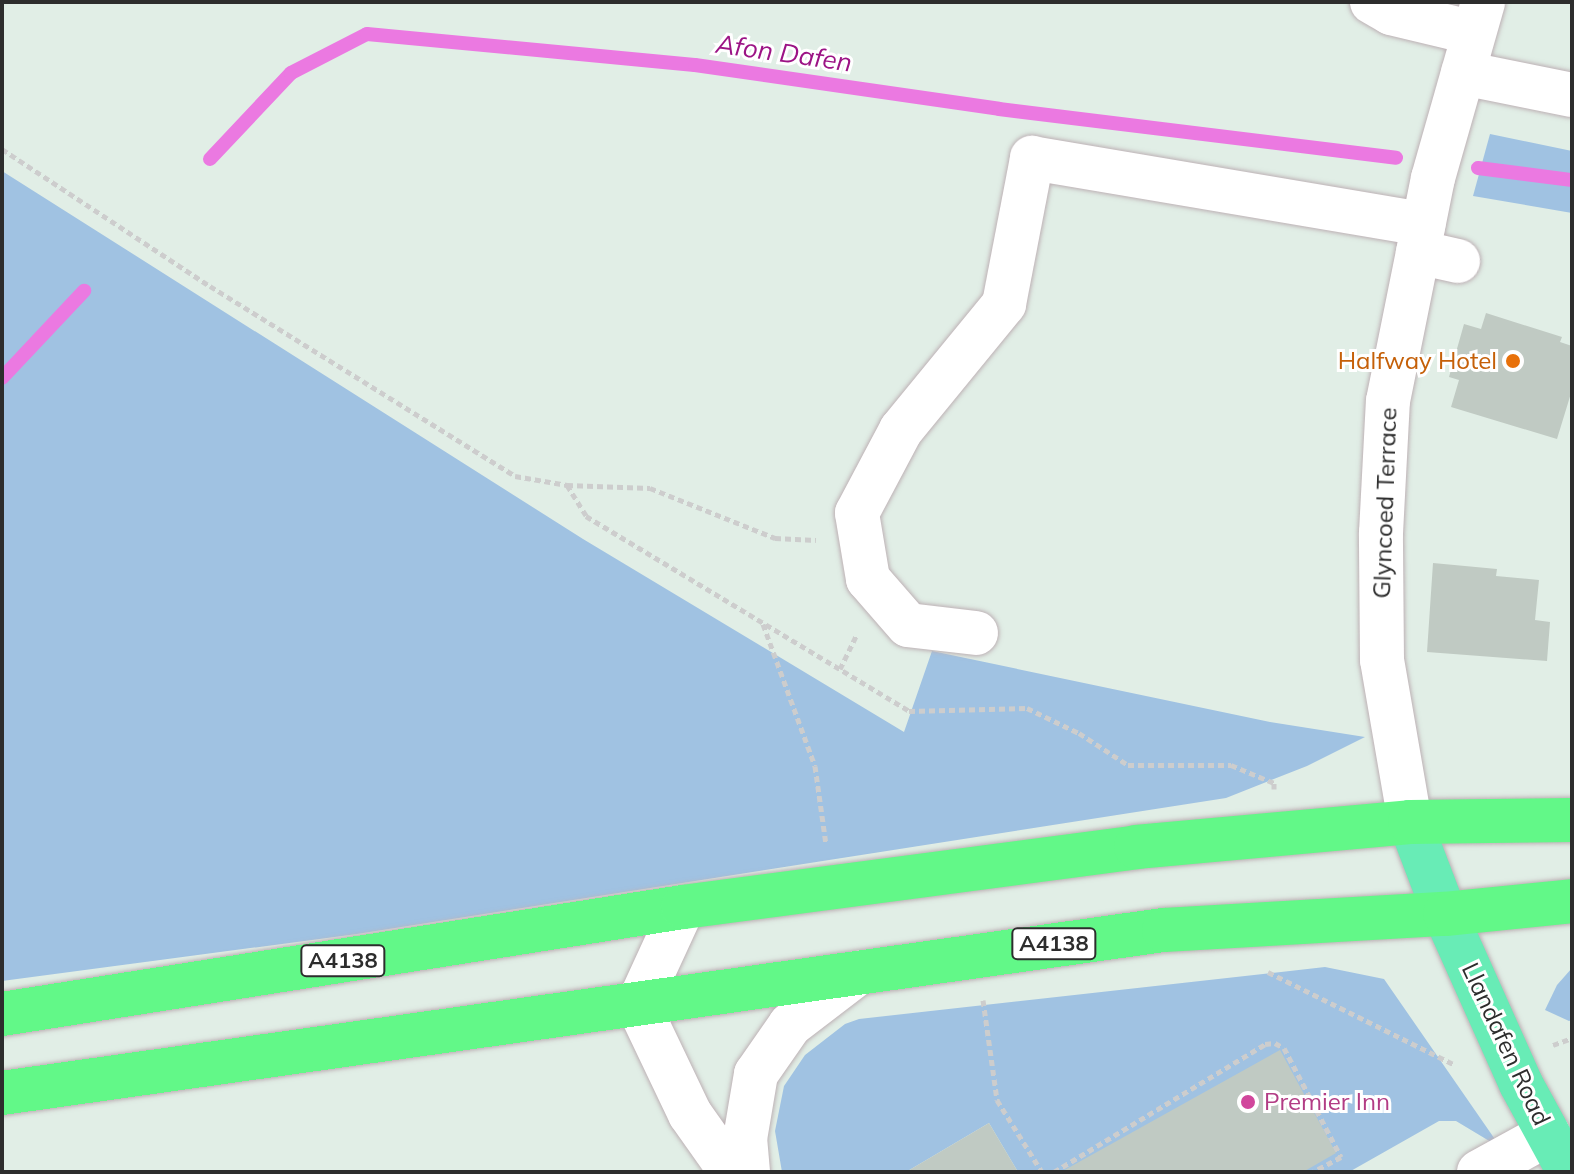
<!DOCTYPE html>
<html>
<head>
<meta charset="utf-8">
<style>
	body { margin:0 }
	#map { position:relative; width:1574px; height:1174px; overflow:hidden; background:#e1eee6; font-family:Mulish,sans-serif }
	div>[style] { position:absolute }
	.green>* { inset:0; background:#a0c2e2 }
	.stream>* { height:14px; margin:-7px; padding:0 7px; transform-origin:7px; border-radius:7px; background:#eb79e1 }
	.building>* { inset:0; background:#c0cac3 }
	.path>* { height:5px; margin-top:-2.5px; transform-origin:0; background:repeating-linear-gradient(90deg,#cdcdcd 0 6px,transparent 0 10px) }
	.roads { filter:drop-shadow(0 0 2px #bdb1b5) drop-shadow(0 0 2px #bdb1b5) }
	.minor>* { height:44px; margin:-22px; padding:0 22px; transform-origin:22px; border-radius:22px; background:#fff }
	.major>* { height:44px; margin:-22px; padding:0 22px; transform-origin:22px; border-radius:22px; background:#68ecb6 }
	.highway>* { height:44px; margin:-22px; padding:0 22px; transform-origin:22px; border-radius:22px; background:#62f888 }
	.dots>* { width:22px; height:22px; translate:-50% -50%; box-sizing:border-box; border:4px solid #fff; border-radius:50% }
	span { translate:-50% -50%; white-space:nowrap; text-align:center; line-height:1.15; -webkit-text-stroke:6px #fff; paint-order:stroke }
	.shield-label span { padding:2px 6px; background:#fff; border:2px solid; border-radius:6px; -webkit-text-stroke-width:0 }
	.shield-label { font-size:22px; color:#2d2d2d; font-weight:700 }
	.food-label { font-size:24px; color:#c56008 }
	.right { translate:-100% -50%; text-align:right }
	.street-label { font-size:24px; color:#2d2d2d }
	.hotel-label { font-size:24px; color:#b23c85 }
	.left { translate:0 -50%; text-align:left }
	.water-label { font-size:26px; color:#9c1385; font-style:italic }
	.frame { position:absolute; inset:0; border:4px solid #2d2d2d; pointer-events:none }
</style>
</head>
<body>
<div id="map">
	<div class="green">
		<div style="clip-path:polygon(1490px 134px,1572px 151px,1572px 213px,1473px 196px)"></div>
		<div style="clip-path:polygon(2px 171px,583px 539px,904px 732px,932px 651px,1270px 722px,1365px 737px,1307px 766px,1226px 798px,357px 934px,2px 981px)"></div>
		<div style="clip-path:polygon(1325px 967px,1384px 979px,1501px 1148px,1456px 1121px,1439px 1121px,1349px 1172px,1018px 1172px,989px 1123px,906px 1172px,782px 1172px,775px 1131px,784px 1086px,805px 1055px,845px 1024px,859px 1019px)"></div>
		<div style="clip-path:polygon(1572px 968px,1572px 1020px,1569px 1021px,1545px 1010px,1557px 985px)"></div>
	</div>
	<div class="stream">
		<div style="left:210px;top:159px;width:118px;rotate:-46.7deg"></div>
		<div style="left:291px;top:73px;width:85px;rotate:-27.2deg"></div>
		<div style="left:367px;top:34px;width:329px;rotate:5.4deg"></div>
		<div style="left:695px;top:65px;width:307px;rotate:8.2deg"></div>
		<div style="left:999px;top:109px;width:400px;rotate:7deg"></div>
		<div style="left:1478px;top:168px;width:95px;rotate:7.3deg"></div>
		<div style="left:2px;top:378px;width:120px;rotate:-46.7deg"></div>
	</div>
	<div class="building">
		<div style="clip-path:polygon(1486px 313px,1562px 337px,1560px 342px,1572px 346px,1572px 390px,1557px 439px,1451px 407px,1459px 380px,1449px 377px,1464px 324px,1481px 329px)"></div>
		<div style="clip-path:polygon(1433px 563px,1497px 569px,1496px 576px,1539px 580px,1535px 620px,1550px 622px,1547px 661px,1427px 652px)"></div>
		<div style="clip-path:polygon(1280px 1050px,1336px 1153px,1303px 1172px,1061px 1172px)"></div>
		<div style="clip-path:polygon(989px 1123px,1018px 1172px,906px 1172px)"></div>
	</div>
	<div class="path">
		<div style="left:2px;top:149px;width:249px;rotate:33.4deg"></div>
		<div style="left:210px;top:286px;width:359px;rotate:31.9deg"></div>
		<div style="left:515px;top:476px;width:53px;rotate:9.8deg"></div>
		<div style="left:567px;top:485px;width:83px;rotate:2.1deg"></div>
		<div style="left:650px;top:488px;width:135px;rotate:21.8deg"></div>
		<div style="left:775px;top:538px;width:41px;rotate:2.8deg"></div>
		<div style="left:567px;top:485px;width:36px;rotate:58deg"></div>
		<div style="left:586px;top:516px;width:377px;rotate:31.1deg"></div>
		<div style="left:909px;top:711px;width:118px;rotate:-1.5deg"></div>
		<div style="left:1027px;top:708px;width:58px;rotate:25.7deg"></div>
		<div style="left:1079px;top:733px;width:59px;rotate:33.1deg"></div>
		<div style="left:1128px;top:765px;width:103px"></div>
		<div style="left:1231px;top:765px;width:47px;rotate:22.7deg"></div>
		<div style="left:1274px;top:783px;width:6px;rotate:90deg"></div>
		<div style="left:763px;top:624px;width:151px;rotate:69.9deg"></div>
		<div style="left:815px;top:766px;width:79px;rotate:82deg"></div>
		<div style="left:840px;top:669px;width:39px;rotate:-64deg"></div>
		<div style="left:1268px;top:972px;width:209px;rotate:26.4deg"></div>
		<div style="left:983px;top:1000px;width:101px;rotate:82deg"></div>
		<div style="left:997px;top:1100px;width:85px;rotate:58deg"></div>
		<div style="left:1553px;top:1045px;width:20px;rotate:-20deg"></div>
		<div style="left:1054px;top:1172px;width:247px;rotate:-31.2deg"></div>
		<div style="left:1265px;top:1044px;width:10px;rotate:-6deg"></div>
		<div style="left:1275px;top:1043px;width:10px;rotate:29deg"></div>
		<div style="left:1284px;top:1048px;width:123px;rotate:62.4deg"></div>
		<div style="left:1341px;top:1157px;width:32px;rotate:152deg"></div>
	</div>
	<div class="roads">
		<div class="minor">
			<div style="left:1372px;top:2px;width:22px;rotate:30deg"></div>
			<div style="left:1391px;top:13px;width:85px;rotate:13.5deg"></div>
			<div style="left:1463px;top:73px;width:111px;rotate:11.4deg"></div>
			<div style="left:1418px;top:252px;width:41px;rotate:12.7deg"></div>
			<div style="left:976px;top:633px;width:68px;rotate:-173.3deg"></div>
			<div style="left:908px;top:625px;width:61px;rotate:-131deg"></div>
			<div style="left:868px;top:579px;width:67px;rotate:-99.5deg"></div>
			<div style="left:857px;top:513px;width:94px;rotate:-62.1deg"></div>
			<div style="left:901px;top:430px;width:163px;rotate:-50.7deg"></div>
			<div style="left:1004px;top:304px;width:149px;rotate:-79.1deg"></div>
			<div style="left:1032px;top:158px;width:397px;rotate:9.6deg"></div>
			<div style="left:1410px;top:822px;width:164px;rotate:-99.8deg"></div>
			<div style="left:1382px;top:660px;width:127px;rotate:-90.5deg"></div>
			<div style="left:1381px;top:533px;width:132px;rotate:-87deg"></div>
			<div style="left:1388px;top:401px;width:227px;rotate:-78.6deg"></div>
			<div style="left:1433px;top:178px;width:183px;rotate:-74.1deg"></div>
			<div style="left:683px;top:907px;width:108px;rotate:114.7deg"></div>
			<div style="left:638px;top:1005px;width:121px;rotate:64.5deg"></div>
			<div style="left:690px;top:1114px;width:71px;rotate:54.7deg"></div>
			<div style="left:748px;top:1172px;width:33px;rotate:-95deg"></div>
			<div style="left:745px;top:1139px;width:66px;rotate:-80.4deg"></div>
			<div style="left:756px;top:1074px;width:60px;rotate:-55.2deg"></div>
			<div style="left:790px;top:1025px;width:86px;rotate:-37.4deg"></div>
			<div style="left:1479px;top:1172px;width:79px;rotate:-28.8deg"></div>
		</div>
		<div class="major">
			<div style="left:1410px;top:822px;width:98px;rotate:69.2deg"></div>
			<div style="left:1445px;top:914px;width:186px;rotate:65.9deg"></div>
			<div style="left:1521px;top:1084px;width:100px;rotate:61.4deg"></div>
		</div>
		<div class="highway">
			<div style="left:2px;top:1014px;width:689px;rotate:-8.93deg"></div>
			<div style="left:683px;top:907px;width:457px;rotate:-7.5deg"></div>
			<div style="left:1136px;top:847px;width:275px;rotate:-5.2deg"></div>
			<div style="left:1410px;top:822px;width:162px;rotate:-0.7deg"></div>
			<div style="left:2px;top:1093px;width:1173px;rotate:-7.99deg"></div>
			<div style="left:1164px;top:930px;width:281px;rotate:-3.3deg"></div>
			<div style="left:1445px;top:914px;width:128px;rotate:-5.8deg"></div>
		</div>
	</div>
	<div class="dots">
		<div style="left:1513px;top:361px;background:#e8710a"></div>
		<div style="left:1248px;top:1102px;background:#d1479c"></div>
	</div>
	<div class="shield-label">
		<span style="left:1054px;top:944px">A4138</span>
		<span style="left:343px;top:961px">A4138</span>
	</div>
	<div class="food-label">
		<span class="right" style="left:1497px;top:361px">Halfway Hotel</span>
	</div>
	<div class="street-label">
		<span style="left:1385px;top:503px;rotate:-88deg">Glyncoed Terrace</span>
		<span style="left:1506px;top:1044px;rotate:65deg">Llandafen Road</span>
	</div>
	<div class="hotel-label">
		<span class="left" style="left:1264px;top:1102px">Premier Inn</span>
	</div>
	<div class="water-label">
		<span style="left:784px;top:53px;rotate:8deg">Afon Dafen</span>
	</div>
	<div class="frame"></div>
</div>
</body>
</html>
